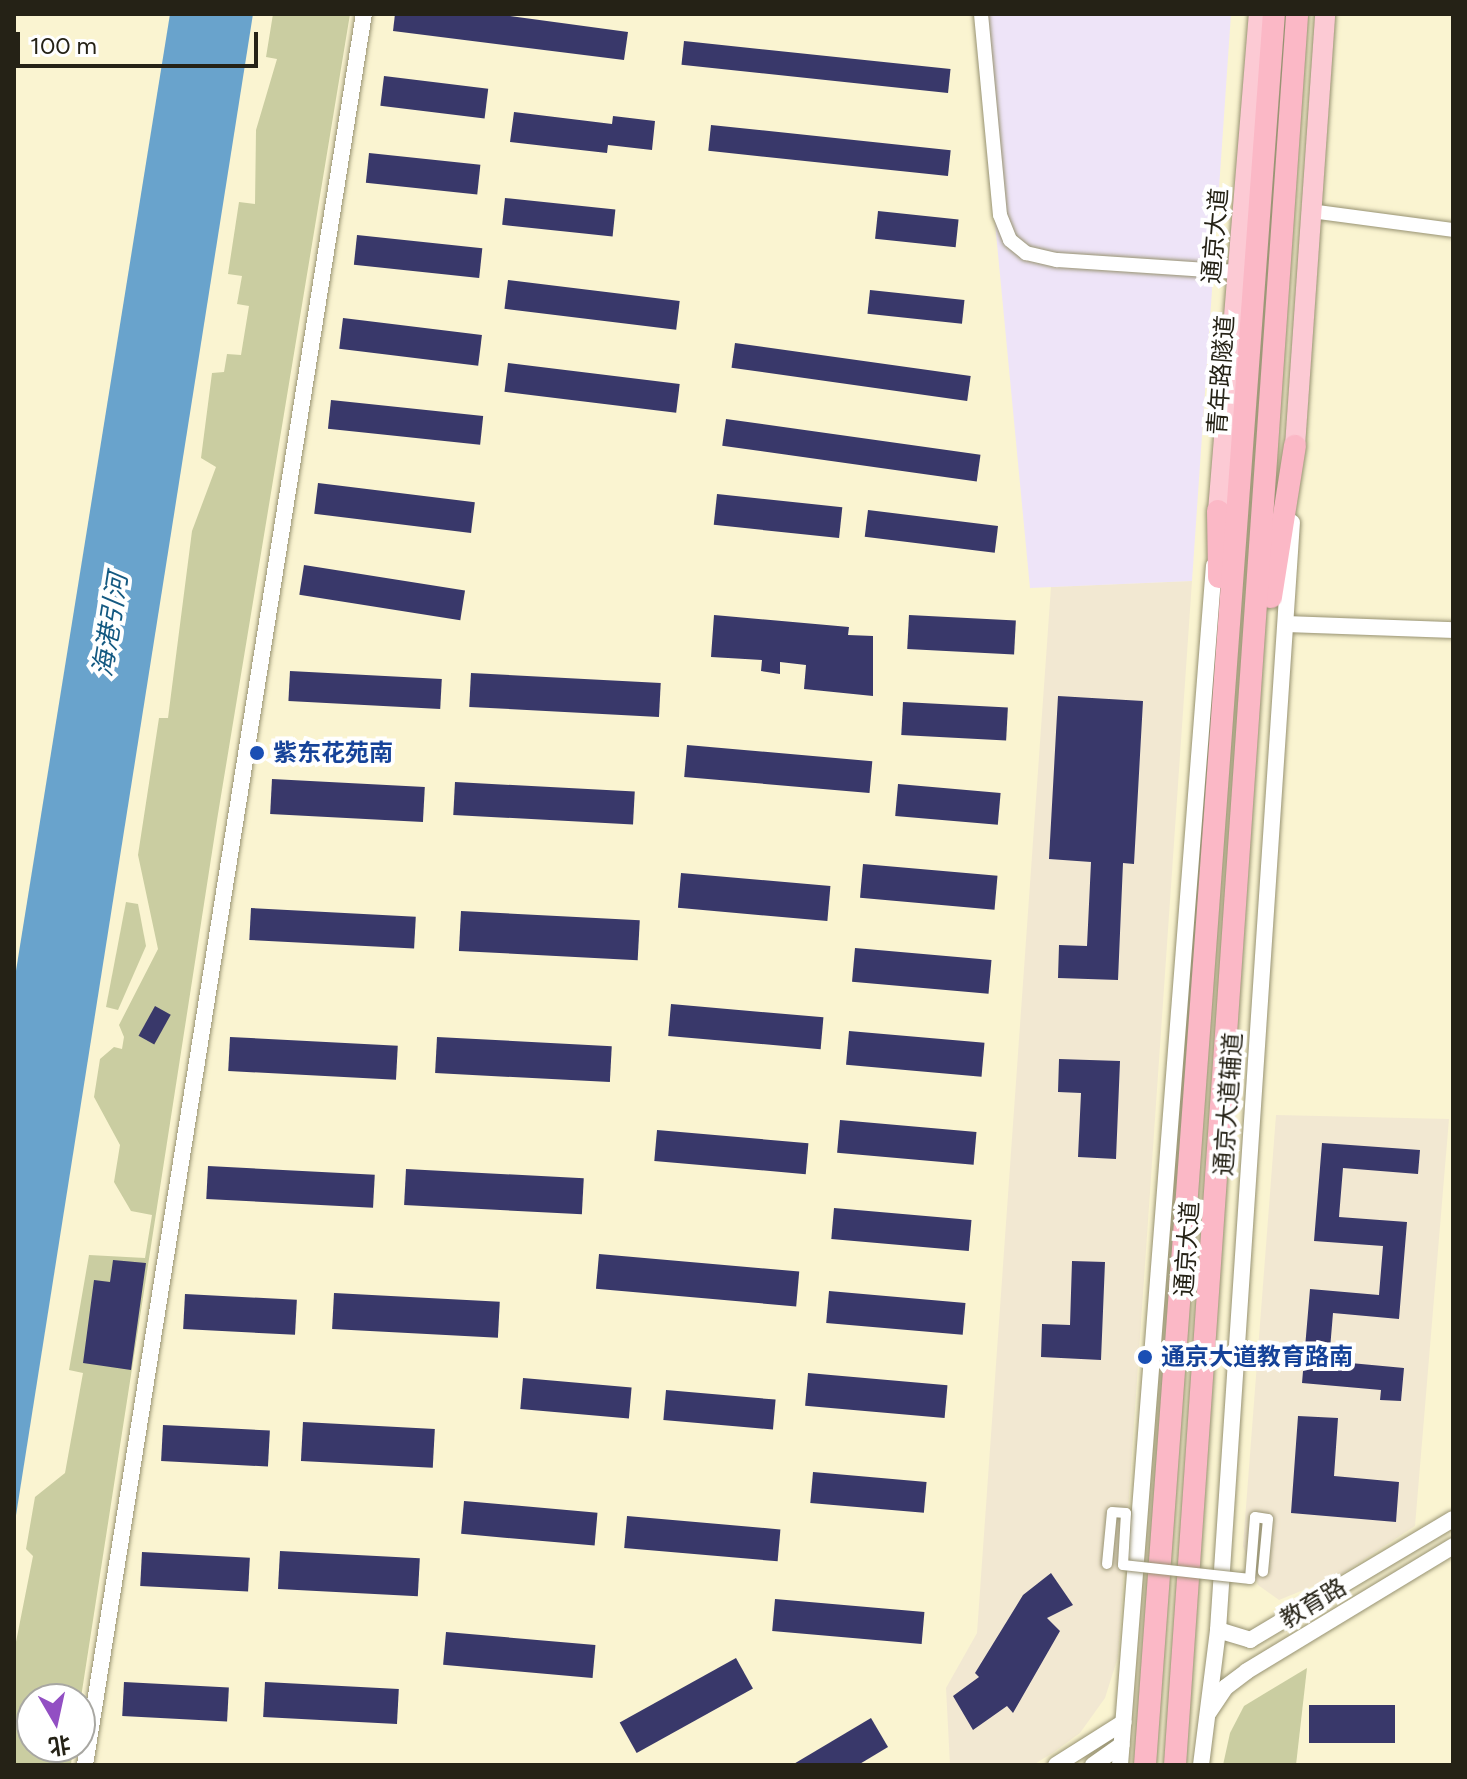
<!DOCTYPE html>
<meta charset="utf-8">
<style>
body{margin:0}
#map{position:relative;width:1467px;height:1779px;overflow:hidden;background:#faf4d1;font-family:Figtree,"Noto Sans SC",sans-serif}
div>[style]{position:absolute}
.commercial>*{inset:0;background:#f2e8d2}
.industrial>*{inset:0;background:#eee4f8}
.green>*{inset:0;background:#cacda1}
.water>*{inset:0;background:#69a3cc}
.building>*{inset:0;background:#39386a;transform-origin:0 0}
.roads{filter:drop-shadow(0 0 2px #979272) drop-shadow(0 0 2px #979272)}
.minor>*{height:14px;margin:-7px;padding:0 7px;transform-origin:7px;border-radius:7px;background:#fff}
.tertiary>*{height:16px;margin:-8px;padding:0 8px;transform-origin:8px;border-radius:8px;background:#fff}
.primary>*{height:20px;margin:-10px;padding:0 10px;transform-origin:10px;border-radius:10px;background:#fccad4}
.trunk>*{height:22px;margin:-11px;padding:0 11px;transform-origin:11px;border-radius:11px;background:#fbb8c6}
.bridges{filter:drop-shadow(0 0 2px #979272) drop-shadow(0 0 2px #979272)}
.pedestrian-bridge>*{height:10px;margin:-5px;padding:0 5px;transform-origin:5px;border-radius:5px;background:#fff}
.dots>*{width:22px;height:22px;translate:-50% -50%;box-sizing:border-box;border:4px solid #fff;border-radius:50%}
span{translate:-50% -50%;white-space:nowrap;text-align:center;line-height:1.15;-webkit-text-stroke:8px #fff;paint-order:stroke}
.street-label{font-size:24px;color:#252216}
.transit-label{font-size:24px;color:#164399;font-weight:700}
.left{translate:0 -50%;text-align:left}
.water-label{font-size:26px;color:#145981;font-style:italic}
.frame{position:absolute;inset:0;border:16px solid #252216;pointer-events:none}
.north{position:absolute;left:16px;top:1683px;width:80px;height:80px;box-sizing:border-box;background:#fff;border:2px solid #a8a7a2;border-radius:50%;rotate:171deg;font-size:22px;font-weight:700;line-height:32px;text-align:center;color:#252216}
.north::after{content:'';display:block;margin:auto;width:28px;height:36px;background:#924fc3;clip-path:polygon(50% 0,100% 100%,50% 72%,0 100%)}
.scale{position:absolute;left:16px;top:32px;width:242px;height:36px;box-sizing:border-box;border:4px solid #252216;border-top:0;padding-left:10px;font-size:24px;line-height:28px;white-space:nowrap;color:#252216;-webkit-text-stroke:6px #fff;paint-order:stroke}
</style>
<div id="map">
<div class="commercial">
<i style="clip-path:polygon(1192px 581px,1118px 1657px,1105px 1698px,1080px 1733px,1054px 1752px,1033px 1765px,950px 1765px,946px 1688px,977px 1633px,1051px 587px)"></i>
<i style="clip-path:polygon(1276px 1115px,1449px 1119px,1415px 1526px,1340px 1575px,1279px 1600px,1258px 1585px,1243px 1546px)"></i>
</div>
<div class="industrial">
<i style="clip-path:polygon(975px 14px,1231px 14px,1192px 581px,1030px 588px)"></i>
</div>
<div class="green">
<i style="clip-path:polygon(273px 14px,350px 14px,217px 820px,80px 1704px,80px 1699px,32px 1699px,32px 1747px,73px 1747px,71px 1765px,14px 1765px,14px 1652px,33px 1556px,26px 1549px,35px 1497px,65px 1473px,83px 1373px,69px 1370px,89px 1255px,145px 1258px,152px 1215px,131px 1211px,114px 1182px,120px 1145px,94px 1097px,100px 1059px,114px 1047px,122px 1049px,124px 1037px,119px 1025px,158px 949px,138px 855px,159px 718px,168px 718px,192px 531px,216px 467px,201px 458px,212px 373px,224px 372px,227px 354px,241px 355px,249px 306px,237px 304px,242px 276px,228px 274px,239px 202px,255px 204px,256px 130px,277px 59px,266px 57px)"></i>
<i style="clip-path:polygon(126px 902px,138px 904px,146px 946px,118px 1010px,106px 1007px)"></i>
<i style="clip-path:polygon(1307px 1668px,1296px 1765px,1223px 1765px,1230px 1733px,1244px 1706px)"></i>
</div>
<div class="water">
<i style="clip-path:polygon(170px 14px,253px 14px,14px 1528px,14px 983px)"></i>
</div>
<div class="building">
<i style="clip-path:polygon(395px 14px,496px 14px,628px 32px,624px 60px,393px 31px)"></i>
<i style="left:684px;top:41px;width:268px;height:24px;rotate:6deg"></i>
<i style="left:384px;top:76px;width:105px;height:30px;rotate:7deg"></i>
<i style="clip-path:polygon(514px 112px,612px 124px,613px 116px,655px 121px,652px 150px,608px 145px,607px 153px,510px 142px)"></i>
<i style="left:711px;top:125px;width:241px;height:26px;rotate:6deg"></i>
<i style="left:369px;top:153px;width:112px;height:30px;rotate:6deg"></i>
<i style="left:505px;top:198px;width:111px;height:27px;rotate:6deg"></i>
<i style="left:878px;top:211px;width:81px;height:28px;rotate:6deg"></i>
<i style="left:357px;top:235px;width:126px;height:30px;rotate:6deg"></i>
<i style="left:508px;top:280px;width:173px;height:29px;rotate:7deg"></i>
<i style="left:870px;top:290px;width:95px;height:24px;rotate:6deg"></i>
<i style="left:343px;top:318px;width:140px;height:31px;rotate:7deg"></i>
<i style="left:735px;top:343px;width:238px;height:25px;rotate:8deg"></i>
<i style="left:508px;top:363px;width:173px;height:29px;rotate:7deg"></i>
<i style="left:331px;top:400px;width:153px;height:29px;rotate:6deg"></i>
<i style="left:726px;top:419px;width:257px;height:27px;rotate:8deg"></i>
<i style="left:318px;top:483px;width:158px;height:31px;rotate:7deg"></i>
<i style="left:717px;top:494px;width:126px;height:31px;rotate:6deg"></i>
<i style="left:868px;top:510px;width:131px;height:27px;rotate:7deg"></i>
<i style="left:304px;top:565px;width:163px;height:30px;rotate:9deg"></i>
<i style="clip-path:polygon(714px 615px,849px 627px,848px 635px,873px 636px,873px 696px,804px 689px,806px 665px,780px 662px,780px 674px,761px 671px,762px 660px,711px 657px)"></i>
<i style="left:909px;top:615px;width:107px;height:34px;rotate:3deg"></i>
<i style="left:290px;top:671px;width:152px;height:30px;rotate:3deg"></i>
<i style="left:471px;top:673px;width:190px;height:34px;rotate:3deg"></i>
<i style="clip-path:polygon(1058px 696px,1143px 701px,1134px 864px,1123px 863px,1118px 980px,1058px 978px,1059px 945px,1087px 946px,1091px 862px,1049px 859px)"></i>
<i style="left:903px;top:702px;width:105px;height:33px;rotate:3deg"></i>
<i style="left:687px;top:745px;width:186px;height:32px;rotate:5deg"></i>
<i style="left:272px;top:779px;width:153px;height:35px;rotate:3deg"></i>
<i style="left:455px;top:782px;width:180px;height:33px;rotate:3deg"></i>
<i style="left:898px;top:784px;width:103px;height:32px;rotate:5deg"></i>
<i style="left:863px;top:864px;width:135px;height:34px;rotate:5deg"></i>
<i style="left:681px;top:873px;width:150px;height:35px;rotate:5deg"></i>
<i style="left:251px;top:908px;width:165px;height:32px;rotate:3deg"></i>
<i style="left:461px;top:911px;width:179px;height:40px;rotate:3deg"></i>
<i style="left:855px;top:948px;width:137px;height:34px;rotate:5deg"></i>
<i style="left:671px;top:1004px;width:153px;height:32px;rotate:5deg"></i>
<i style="left:155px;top:1006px;width:18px;height:34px;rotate:29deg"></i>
<i style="left:849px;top:1031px;width:136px;height:34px;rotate:5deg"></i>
<i style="left:230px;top:1037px;width:168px;height:34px;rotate:3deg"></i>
<i style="left:437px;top:1037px;width:175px;height:36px;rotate:3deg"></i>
<i style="clip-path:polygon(1059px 1059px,1120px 1061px,1116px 1159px,1078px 1157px,1081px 1093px,1058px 1092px)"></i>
<i style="left:840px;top:1120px;width:137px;height:33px;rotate:5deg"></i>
<i style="left:657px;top:1130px;width:152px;height:31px;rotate:5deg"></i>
<i style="clip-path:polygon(1322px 1143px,1420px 1150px,1418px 1174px,1343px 1168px,1339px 1217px,1407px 1222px,1399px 1319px,1333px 1313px,1329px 1361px,1404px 1368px,1401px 1401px,1380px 1400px,1381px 1390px,1302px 1383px,1310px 1289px,1379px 1295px,1383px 1246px,1314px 1241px)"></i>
<i style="left:208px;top:1166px;width:167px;height:33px;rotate:3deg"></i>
<i style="left:406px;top:1169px;width:178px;height:36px;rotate:3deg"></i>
<i style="left:834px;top:1208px;width:138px;height:31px;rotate:5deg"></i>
<i style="left:599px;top:1254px;width:201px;height:35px;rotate:5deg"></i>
<i style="clip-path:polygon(113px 1260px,146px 1263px,131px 1370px,83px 1363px,94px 1280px,110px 1282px)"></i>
<i style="clip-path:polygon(1072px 1261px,1105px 1262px,1101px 1360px,1041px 1357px,1042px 1324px,1070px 1325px)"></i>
<i style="left:829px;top:1291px;width:137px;height:32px;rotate:5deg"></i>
<i style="left:334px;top:1293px;width:166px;height:36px;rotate:3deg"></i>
<i style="left:185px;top:1294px;width:112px;height:35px;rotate:3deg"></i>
<i style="left:808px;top:1373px;width:140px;height:33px;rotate:5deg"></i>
<i style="left:523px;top:1378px;width:109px;height:31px;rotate:5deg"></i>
<i style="left:666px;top:1390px;width:110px;height:30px;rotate:5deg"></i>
<i style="clip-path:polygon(1298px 1416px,1338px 1418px,1334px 1476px,1399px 1482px,1396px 1522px,1291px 1513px)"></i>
<i style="left:303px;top:1422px;width:132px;height:39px;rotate:3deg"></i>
<i style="left:163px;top:1425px;width:107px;height:36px;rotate:3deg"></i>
<i style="left:813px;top:1472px;width:114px;height:31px;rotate:5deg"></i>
<i style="left:464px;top:1501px;width:134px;height:33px;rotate:5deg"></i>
<i style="left:627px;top:1516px;width:154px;height:32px;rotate:5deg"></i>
<i style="left:280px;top:1551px;width:140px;height:38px;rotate:3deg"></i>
<i style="left:142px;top:1552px;width:108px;height:34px;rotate:3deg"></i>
<i style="clip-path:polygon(1051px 1573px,1073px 1605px,1047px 1618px,1060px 1631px,1013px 1713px,1007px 1706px,973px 1730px,953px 1696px,979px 1677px,975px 1673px,1023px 1595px)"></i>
<i style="left:775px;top:1599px;width:150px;height:32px;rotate:5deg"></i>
<i style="left:446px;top:1632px;width:150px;height:33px;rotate:5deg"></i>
<i style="left:736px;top:1658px;width:35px;height:133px;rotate:61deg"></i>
<i style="left:124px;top:1682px;width:105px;height:34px;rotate:3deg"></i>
<i style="left:265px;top:1682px;width:134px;height:35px;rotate:3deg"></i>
<i style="left:1309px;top:1705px;width:86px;height:38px"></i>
<i style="clip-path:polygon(871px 1718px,888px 1747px,858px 1765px,792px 1765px)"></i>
</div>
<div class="roads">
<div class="minor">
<i style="left:981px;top:14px;width:202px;rotate:84.6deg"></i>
<i style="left:1000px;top:215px;width:27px;rotate:68deg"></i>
<i style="left:1010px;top:240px;width:21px;rotate:39deg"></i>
<i style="left:1026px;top:253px;width:32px;rotate:13deg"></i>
<i style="left:1057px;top:260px;width:181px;rotate:3.8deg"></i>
<i style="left:1311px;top:211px;width:143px;rotate:7.6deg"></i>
</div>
<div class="tertiary">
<i style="left:1287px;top:624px;width:166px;rotate:2.1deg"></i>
<i style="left:1218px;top:1630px;width:34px;rotate:17deg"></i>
<i style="left:1250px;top:1640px;width:236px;rotate:-30.8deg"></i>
<i style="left:1209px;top:1712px;width:30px;rotate:-56deg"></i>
<i style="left:1226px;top:1687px;width:26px;rotate:-37deg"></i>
<i style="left:1247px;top:1671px;width:241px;rotate:-31.2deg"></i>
<i style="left:85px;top:1765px;width:1773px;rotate:-80.95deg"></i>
<i style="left:1056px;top:1765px;width:80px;rotate:-32.3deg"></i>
<i style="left:1093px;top:1765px;width:35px;rotate:-35deg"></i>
<i style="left:1120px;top:1765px;width:1203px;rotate:-85.52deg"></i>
<i style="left:1201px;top:1765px;width:136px;rotate:-82.8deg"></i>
<i style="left:1218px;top:1630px;width:1110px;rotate:-86.18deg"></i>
</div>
<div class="primary">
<i style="left:1295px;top:446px;width:433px;rotate:-86deg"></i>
<i style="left:1218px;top:511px;width:499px;rotate:-85.3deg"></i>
</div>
<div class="trunk">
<i style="left:1218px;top:511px;width:66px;rotate:89.1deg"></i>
<i style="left:1271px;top:597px;width:153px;rotate:-81deg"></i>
<i style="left:1145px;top:1765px;width:1756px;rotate:-85.79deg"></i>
<i style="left:1175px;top:1765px;width:1755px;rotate:-86.01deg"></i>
</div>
</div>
<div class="bridges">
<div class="pedestrian-bridge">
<i style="left:1107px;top:1564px;width:52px;rotate:-84.5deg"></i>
<i style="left:1112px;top:1512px;width:14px;rotate:4deg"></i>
<i style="left:1126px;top:1513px;width:52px;rotate:93.3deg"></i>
<i style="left:1123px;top:1565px;width:128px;rotate:6.3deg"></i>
<i style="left:1250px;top:1579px;width:62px;rotate:-85.4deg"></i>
<i style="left:1255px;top:1517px;width:13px;rotate:9deg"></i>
<i style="left:1268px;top:1519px;width:53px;rotate:95.4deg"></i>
</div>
</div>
<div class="dots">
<i style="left:257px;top:753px;background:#1a4fb4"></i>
<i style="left:1145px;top:1357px;background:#1a4fb4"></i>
</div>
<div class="street-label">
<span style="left:1215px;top:236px;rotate:-85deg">通京大道</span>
<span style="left:1221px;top:375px;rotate:-86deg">青年路隧道</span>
<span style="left:1228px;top:1104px;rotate:-86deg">通京大道辅道</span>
<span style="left:1187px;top:1249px;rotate:-86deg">通京大道</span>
<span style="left:1313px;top:1603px;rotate:-31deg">教育路</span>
</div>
<div class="transit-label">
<span class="left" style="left:273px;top:753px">紫东花苑南</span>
<span class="left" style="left:1161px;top:1357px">通京大道教育路南</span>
</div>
<div class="water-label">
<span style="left:111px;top:625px;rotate:-81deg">海港引河</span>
</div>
<div class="frame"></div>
<div class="north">北</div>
<div class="scale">100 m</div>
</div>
